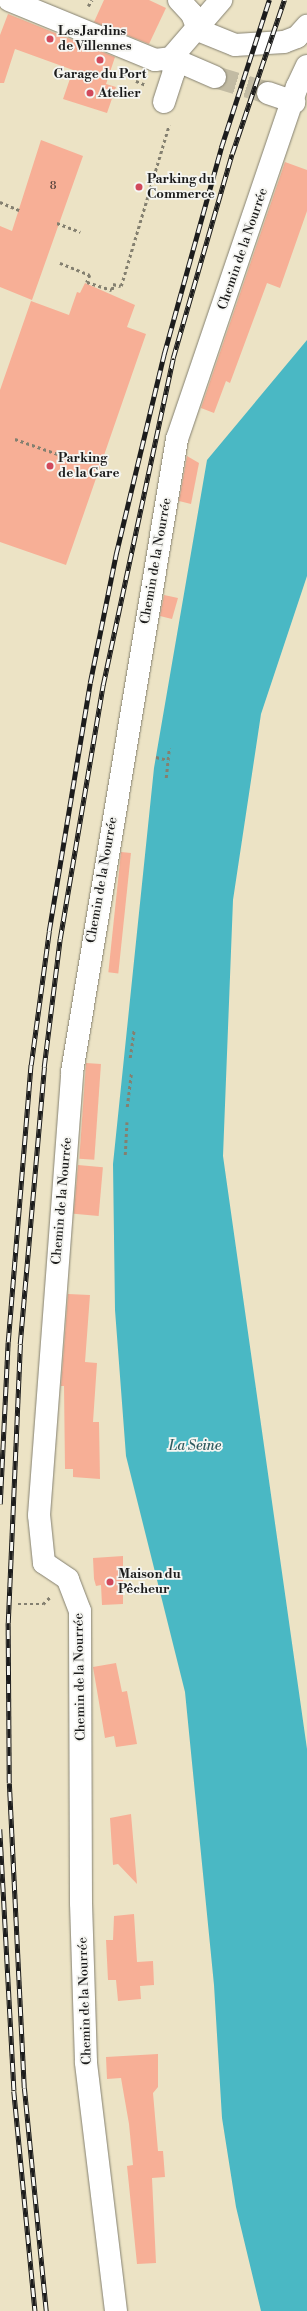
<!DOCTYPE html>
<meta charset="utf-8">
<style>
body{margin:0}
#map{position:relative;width:307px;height:2311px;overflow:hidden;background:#ece3c5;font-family:"Libre Bodoni",serif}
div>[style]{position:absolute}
.water>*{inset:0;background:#4ab8c4}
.building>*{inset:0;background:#f7af96;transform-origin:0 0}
.minor-tunnel>*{height:22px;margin-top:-11px;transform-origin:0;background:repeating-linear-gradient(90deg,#c2bba3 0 22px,transparent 0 33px)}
.path>*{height:2.5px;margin-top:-1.25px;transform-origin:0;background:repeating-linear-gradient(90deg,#848070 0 3px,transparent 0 6px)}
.roads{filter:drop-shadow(0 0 1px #848070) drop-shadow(0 0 1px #848070)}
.minor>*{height:22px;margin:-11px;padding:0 11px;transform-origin:11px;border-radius:11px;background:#fff}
.rail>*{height:4.5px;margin-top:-2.25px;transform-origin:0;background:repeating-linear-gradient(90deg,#f6f6f2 0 9px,#1c1c1c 0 18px);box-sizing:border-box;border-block:1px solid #1c1c1c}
.dots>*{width:11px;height:11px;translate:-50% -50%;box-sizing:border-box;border:2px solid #f6f6f2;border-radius:50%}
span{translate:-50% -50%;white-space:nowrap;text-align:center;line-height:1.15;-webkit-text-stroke:3.5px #f6f6f2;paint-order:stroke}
.number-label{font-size:11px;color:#53413a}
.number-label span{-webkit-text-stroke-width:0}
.poi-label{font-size:13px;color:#1c1c1c;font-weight:700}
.left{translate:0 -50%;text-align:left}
.street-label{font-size:13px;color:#1c1c1c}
.water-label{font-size:14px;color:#2e5a5f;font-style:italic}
</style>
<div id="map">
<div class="water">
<i style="clip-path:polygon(307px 340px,307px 576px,261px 714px,233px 900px,223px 1156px,307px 1749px,307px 2311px,261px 2311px,236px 2207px,222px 2118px,214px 1985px,185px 1692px,126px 1456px,115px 1310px,113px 1164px,154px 768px,207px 460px)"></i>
</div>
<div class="building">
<i style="clip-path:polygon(104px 0,149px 0,166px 8px,149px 44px,94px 22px)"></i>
<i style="clip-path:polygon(8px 14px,115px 57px,106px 84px,116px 87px,107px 113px,63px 99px,73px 70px,15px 49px,4px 83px,0 83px,0 35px)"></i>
<i style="clip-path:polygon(41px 140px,83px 156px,32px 300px,0 287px,0 226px,12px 231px)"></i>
<i style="clip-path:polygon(285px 162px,307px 170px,307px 211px,280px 288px,267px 283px,230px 383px,226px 381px,214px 413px,201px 408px)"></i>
<i style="clip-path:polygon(85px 283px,135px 305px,127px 327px,146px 334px,66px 565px,0 542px,0 390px,31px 301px,69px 315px,77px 292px,80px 293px)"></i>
<i style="clip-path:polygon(187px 456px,199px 463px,191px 504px,179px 501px)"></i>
<i style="clip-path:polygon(164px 595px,178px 598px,172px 619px,160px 616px)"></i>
<i style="left:121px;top:852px;width:10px;height:121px;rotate:6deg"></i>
<i style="left:86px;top:1063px;width:15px;height:96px;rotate:4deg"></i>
<i style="left:78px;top:1165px;width:25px;height:49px;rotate:5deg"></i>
<i style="clip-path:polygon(68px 1294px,90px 1295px,85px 1362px,97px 1363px,93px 1422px,99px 1422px,100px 1479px,73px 1477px,73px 1469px,65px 1469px,64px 1386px,61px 1386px)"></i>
<i style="clip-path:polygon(123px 1556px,123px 1604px,102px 1605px,101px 1585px,96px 1586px,94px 1579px,93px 1558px)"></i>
<i style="clip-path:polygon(116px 1663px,122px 1692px,127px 1691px,137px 1744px,116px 1747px,114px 1736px,105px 1738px,93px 1667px)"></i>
<i style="clip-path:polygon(131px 1814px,137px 1884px,118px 1864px,113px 1865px,110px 1818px)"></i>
<i style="clip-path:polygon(134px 1914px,137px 1962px,153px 1961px,154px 1985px,140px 1986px,141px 1999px,118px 2001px,116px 1980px,108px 1980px,106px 1940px,113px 1940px,114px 1916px)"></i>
<i style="clip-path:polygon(158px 2054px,158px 2087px,153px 2093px,158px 2151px,163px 2151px,165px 2177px,152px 2178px,156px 2263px,137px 2264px,127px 2166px,133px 2165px,129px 2124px,121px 2078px,107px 2079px,106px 2057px)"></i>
</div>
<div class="minor-tunnel">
<i style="left:215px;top:77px;width:55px;rotate:16.8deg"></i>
</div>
<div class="path">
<i style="left:88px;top:6px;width:7px;rotate:-56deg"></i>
<i style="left:123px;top:75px;width:4px;rotate:34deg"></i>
<i style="left:136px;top:81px;width:11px;rotate:22deg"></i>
<i style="left:0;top:202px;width:21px;rotate:23deg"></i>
<i style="left:57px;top:223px;width:25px;rotate:21deg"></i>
<i style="left:60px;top:263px;width:32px;rotate:22deg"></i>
<i style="left:90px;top:275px;width:8px;rotate:113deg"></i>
<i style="left:87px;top:282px;width:26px;rotate:18deg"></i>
<i style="left:112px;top:290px;width:6px;rotate:-81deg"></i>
<i style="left:113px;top:284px;width:8px;rotate:14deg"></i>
<i style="left:121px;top:286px;width:168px;rotate:-73.4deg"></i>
<i style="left:15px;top:439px;width:60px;rotate:19.3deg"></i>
<i style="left:156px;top:757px;width:12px;rotate:14deg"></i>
<i style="left:166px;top:778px;width:30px;rotate:-84deg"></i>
<i style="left:130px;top:1058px;width:29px;rotate:-82deg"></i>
<i style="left:127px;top:1107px;width:35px;rotate:-83deg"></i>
<i style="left:125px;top:1155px;width:33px;rotate:-87deg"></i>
<i style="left:18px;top:1604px;width:25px"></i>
<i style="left:43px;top:1604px;width:10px;rotate:-45deg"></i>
</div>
<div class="roads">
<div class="minor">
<i style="left:9px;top:0;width:158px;rotate:22.3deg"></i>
<i style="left:155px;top:60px;width:16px;rotate:-7deg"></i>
<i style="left:171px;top:58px;width:77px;rotate:-49.2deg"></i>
<i style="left:179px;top:0;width:19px;rotate:47deg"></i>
<i style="left:192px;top:14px;width:17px;rotate:69deg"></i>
<i style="left:198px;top:30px;width:40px;rotate:22deg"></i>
<i style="left:235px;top:45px;width:49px;rotate:-3.5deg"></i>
<i style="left:284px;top:42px;width:14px;rotate:-21deg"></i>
<i style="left:297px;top:37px;width:15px;rotate:-48deg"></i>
<i style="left:171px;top:58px;width:48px;rotate:23.4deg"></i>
<i style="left:268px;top:93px;width:28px;rotate:19deg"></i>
<i style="left:164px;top:102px;width:32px;rotate:-72deg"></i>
<i style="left:174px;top:72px;width:14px;rotate:-102deg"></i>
<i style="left:116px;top:2311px;width:251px;rotate:-96.9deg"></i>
<i style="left:86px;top:2062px;width:159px;rotate:-91.8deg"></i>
<i style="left:81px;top:1903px;width:292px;rotate:-90.2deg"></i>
<i style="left:80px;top:1611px;width:34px;rotate:-111deg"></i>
<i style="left:68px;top:1579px;width:29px;rotate:-146deg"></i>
<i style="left:44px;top:1563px;width:48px;rotate:-95.9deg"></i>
<i style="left:39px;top:1515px;width:444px;rotate:-85.7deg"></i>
<i style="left:72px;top:1072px;width:642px;rotate:-80.58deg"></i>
<i style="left:177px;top:439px;width:372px;rotate:-71.2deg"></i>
<i style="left:297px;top:87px;width:23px;rotate:-65deg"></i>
</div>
</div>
<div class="rail">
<i style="left:0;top:1504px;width:162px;rotate:-87.2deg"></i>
<i style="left:8px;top:1342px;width:278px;rotate:-85.3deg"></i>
<i style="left:31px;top:1065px;width:135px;rotate:-82.3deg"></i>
<i style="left:49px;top:931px;width:251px;rotate:-80.6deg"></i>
<i style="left:90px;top:683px;width:132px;rotate:-78.6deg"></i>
<i style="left:116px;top:554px;width:206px;rotate:-76.5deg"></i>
<i style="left:164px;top:354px;width:214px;rotate:-74.5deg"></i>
<i style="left:221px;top:148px;width:156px;rotate:-72deg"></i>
<i style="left:0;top:1829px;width:262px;rotate:86.9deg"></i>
<i style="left:14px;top:2091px;width:221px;rotate:84.5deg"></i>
<i style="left:46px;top:2311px;width:224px;rotate:-95.6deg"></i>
<i style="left:24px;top:2088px;width:305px;rotate:-92.8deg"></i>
<i style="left:9px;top:1783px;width:160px;rotate:-90.4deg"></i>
<i style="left:8px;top:1623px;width:279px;rotate:-87.5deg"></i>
<i style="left:20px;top:1344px;width:278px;rotate:-85deg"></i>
<i style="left:44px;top:1067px;width:129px;rotate:-82.9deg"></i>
<i style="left:60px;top:939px;width:258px;rotate:-80.4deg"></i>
<i style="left:103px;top:685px;width:334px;rotate:-77.9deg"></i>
<i style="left:173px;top:358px;width:212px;rotate:-73.9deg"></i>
<i style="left:232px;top:154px;width:163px;rotate:-71.3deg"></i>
</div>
<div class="dots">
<i style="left:50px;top:39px;background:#d1495b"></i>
<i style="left:100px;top:60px;background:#d1495b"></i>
<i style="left:90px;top:93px;background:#d1495b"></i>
<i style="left:139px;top:187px;background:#d1495b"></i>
<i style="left:50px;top:466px;background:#d1495b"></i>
<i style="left:110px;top:1582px;background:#d1495b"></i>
</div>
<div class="number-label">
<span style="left:53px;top:186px">8</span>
</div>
<div class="poi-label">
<span class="left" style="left:58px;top:39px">Les Jardins<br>de Villennes</span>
<span style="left:100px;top:74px">Garage du Port</span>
<span class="left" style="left:98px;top:93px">Atelier</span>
<span class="left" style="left:147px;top:187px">Parking du<br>Commerce</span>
<span class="left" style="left:58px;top:466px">Parking<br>de la Gare</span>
<span class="left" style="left:118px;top:1582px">Maison du<br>Pêcheur</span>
</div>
<div class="street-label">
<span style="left:243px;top:249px;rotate:-71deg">Chemin de la Nourrée</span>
<span style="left:156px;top:561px;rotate:-80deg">Chemin de la Nourrée</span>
<span style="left:102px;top:880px;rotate:-80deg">Chemin de la Nourrée</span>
<span style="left:62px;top:1201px;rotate:-85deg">Chemin de la Nourrée</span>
<span style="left:80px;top:1677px;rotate:-91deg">Chemin de la Nourrée</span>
<span style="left:85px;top:2001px;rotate:-92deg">Chemin de la Nourrée</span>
</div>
<div class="water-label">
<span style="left:195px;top:1446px">La Seine</span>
</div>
</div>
